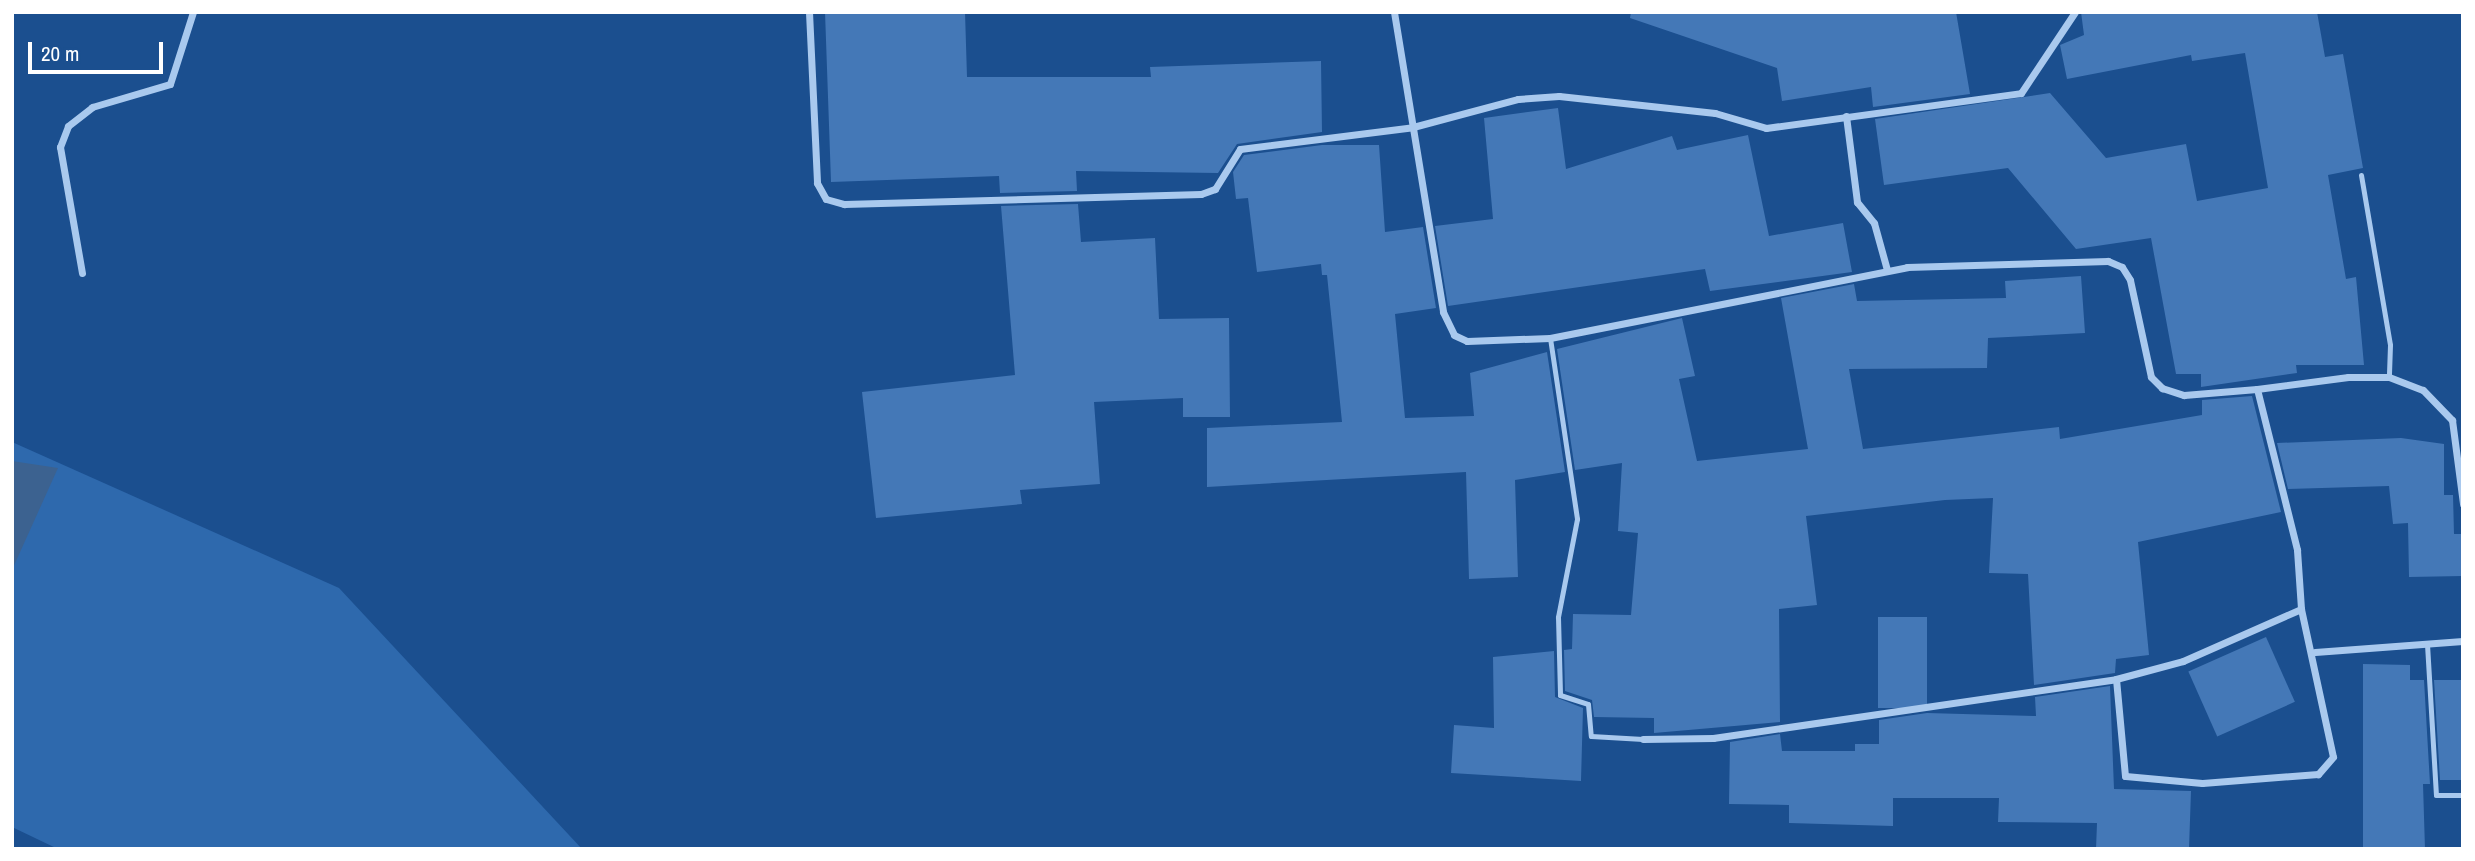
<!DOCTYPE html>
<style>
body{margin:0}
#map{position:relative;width:2475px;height:861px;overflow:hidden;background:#1b4f8f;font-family:"Archivo Narrow",sans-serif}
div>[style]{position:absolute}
.green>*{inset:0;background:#2e69ad}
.water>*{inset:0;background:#3c6290}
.building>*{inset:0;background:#4478b7;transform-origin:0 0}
.lane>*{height:5px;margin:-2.5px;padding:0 2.5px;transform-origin:2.5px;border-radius:2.5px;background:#a9c9ee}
.street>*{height:7px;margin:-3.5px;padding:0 3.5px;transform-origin:3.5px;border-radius:3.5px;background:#a9c9ee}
span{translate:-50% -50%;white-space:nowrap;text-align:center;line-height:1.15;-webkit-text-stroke:7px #1b4f8f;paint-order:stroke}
.frame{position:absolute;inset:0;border:14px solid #fff;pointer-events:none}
.scale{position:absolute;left:28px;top:42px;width:135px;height:32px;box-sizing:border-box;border:4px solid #fff;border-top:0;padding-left:9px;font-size:21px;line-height:24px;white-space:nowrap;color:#fff;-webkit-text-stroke:5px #1b4f8f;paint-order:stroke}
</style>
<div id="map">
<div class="green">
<i style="clip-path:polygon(12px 442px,339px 588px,582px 849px,58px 849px,12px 827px)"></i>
</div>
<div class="water">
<i style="clip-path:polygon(12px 461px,58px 468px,12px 570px)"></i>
</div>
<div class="building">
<i style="clip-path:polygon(825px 12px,965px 12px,967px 77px,1151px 77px,1150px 67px,1321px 61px,1322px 132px,1237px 144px,1218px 173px,1076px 171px,1077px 191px,1000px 193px,999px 176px,831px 182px)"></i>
<i style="clip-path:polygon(1631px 12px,1956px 12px,1970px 94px,1873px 107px,1871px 87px,1782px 101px,1777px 68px,1630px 18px)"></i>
<i style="clip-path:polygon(2081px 12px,2317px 12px,2325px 57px,2343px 54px,2363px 168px,2328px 175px,2346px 279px,2356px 277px,2364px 365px,2296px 365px,2297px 373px,2201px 387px,2201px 374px,2176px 374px,2151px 238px,2076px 249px,2008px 168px,1884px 185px,1875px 119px,2050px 93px,2106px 158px,2186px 144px,2197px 201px,2268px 188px,2245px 53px,2192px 61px,2191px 55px,2067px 79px,2060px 45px,2084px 35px)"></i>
<i style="clip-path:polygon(1558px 108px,1566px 169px,1672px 136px,1677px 150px,1748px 135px,1769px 236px,1843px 223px,1852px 272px,1710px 291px,1705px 269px,1448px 306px,1435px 226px,1493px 219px,1484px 118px)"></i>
<i style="clip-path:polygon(1322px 145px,1379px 145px,1385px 232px,1423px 227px,1436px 308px,1395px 314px,1405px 418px,1474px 416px,1470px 373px,1547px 352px,1565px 472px,1515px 480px,1518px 577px,1469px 579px,1466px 472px,1207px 487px,1207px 428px,1342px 422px,1327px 275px,1322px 275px,1321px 264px,1257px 272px,1248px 198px,1236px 199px,1233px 172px,1244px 155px)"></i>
<i style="clip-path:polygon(1078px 204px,1081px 242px,1155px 238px,1159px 319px,1229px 318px,1230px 417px,1183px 417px,1183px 398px,1094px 402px,1100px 484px,1020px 490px,1022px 504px,876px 518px,862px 392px,1015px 375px,1001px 206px)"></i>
<i style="clip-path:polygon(2081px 276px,2085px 333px,1988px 338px,1987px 368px,1849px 369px,1863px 449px,2059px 427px,2060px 439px,2202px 415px,2202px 400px,2252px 396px,2281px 512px,2138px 542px,2149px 655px,2116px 659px,2115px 673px,2034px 685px,2028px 574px,1989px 573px,1993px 498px,1945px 500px,1806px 516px,1817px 605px,1779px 609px,1780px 722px,1654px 733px,1654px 718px,1594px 717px,1592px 700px,1565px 691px,1564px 650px,1572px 649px,1573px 614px,1631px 615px,1638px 533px,1618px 531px,1622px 463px,1575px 470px,1557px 349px,1682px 318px,1695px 376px,1679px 379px,1697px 461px,1808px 449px,1781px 298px,1854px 284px,1857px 301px,2006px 298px,2005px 281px)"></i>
<i style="clip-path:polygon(2401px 438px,2444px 444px,2444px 495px,2453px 495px,2454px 534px,2463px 534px,2463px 576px,2409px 577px,2408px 523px,2393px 524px,2389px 486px,2288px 489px,2277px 443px)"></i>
<i style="left:1878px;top:617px;width:49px;height:91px"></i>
<i style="left:2266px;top:637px;width:71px;height:85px;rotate:66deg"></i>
<i style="clip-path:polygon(1554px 651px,1555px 697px,1583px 708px,1581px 781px,1451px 773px,1454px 725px,1494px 728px,1493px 657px)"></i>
<i style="clip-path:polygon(2363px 664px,2410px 665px,2410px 680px,2424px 680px,2430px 784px,2423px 784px,2425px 849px,2363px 849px)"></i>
<i style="clip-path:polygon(2434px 680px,2463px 680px,2463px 780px,2440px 780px)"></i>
<i style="clip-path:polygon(2110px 686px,2114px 789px,2191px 791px,2189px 849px,2096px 849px,2097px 823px,1998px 822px,1999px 798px,1893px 798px,1893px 826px,1789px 823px,1789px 805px,1729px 804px,1730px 742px,1780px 734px,1782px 751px,1855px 751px,1855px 744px,1879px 744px,1879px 720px,1927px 713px,2036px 716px,2035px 697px)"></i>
</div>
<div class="lane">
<i style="left:2361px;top:175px;width:172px;rotate:80.3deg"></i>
<i style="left:2390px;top:345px;width:32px;rotate:92deg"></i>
<i style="left:1550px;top:338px;width:183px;rotate:81.5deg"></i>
<i style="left:1577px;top:519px;width:100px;rotate:101deg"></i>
<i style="left:1558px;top:617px;width:78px;rotate:88.5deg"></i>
<i style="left:1560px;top:695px;width:29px;rotate:18deg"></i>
<i style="left:1588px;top:704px;width:32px;rotate:85deg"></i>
<i style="left:1591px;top:736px;width:52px;rotate:3.3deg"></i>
<i style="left:2427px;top:644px;width:151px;rotate:86.6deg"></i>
<i style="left:2436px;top:795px;width:27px"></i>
</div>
<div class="street">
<i style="left:809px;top:12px;width:171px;rotate:87.3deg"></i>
<i style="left:817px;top:183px;width:18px;rotate:61deg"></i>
<i style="left:826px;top:199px;width:19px;rotate:16deg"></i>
<i style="left:844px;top:204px;width:357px;rotate:-1.6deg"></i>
<i style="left:1201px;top:194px;width:15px;rotate:-20deg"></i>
<i style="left:1215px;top:189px;width:47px;rotate:-58deg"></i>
<i style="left:1240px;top:149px;width:174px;rotate:-7.2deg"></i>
<i style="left:1413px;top:127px;width:109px;rotate:-14.9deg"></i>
<i style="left:1518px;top:99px;width:41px;rotate:-4.2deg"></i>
<i style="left:1559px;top:96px;width:157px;rotate:6.2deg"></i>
<i style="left:1715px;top:113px;width:53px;rotate:16.4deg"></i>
<i style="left:1766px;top:128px;width:257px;rotate:-7.8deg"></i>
<i style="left:2021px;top:93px;width:97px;rotate:-56.3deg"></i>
<i style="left:1394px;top:12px;width:304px;rotate:80.7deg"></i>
<i style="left:1443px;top:312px;width:25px;rotate:64deg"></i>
<i style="left:1454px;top:335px;width:14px;rotate:25deg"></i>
<i style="left:1467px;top:341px;width:83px;rotate:-2.1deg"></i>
<i style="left:1550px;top:338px;width:364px;rotate:-11.2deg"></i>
<i style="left:1907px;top:267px;width:201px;rotate:-1.7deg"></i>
<i style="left:2108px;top:261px;width:15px;rotate:23deg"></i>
<i style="left:2122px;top:267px;width:15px;rotate:58deg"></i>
<i style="left:2130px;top:280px;width:99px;rotate:77.8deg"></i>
<i style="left:2151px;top:377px;width:16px;rotate:45deg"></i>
<i style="left:2162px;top:388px;width:23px;rotate:18deg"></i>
<i style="left:2184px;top:395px;width:73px;rotate:-4.7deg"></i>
<i style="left:2257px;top:389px;width:166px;rotate:76deg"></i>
<i style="left:2297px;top:550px;width:59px;rotate:86.1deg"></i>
<i style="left:2301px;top:609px;width:151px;rotate:77.8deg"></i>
<i style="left:2333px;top:757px;width:23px;rotate:131deg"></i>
<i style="left:2318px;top:774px;width:116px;rotate:175.6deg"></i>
<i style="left:2202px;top:783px;width:77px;rotate:-174.8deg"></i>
<i style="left:2125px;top:776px;width:97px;rotate:-95.3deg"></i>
<i style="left:1846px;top:116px;width:87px;rotate:82.7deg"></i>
<i style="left:1857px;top:202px;width:27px;rotate:51deg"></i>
<i style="left:1874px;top:223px;width:49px;rotate:74.5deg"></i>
<i style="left:82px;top:273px;width:128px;rotate:-99.9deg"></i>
<i style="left:60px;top:147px;width:22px;rotate:-69deg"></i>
<i style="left:68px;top:126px;width:31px;rotate:-38deg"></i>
<i style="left:92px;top:107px;width:81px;rotate:-16.4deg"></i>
<i style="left:170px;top:84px;width:76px;rotate:-72.3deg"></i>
<i style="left:2257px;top:389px;width:92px;rotate:-7.5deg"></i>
<i style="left:2348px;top:377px;width:41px"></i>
<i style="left:2389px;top:377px;width:36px;rotate:21deg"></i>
<i style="left:2423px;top:390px;width:42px;rotate:46deg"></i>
<i style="left:2452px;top:420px;width:85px;rotate:82.5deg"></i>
<i style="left:2315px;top:652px;width:148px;rotate:-4.3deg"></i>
<i style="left:1643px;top:739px;width:70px;rotate:-0.8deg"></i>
<i style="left:1713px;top:738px;width:407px;rotate:-8.3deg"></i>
<i style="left:2116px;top:679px;width:69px;rotate:-15deg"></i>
<i style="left:2183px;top:661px;width:129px;rotate:-23.8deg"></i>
</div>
<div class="frame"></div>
<div class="scale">20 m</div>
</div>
